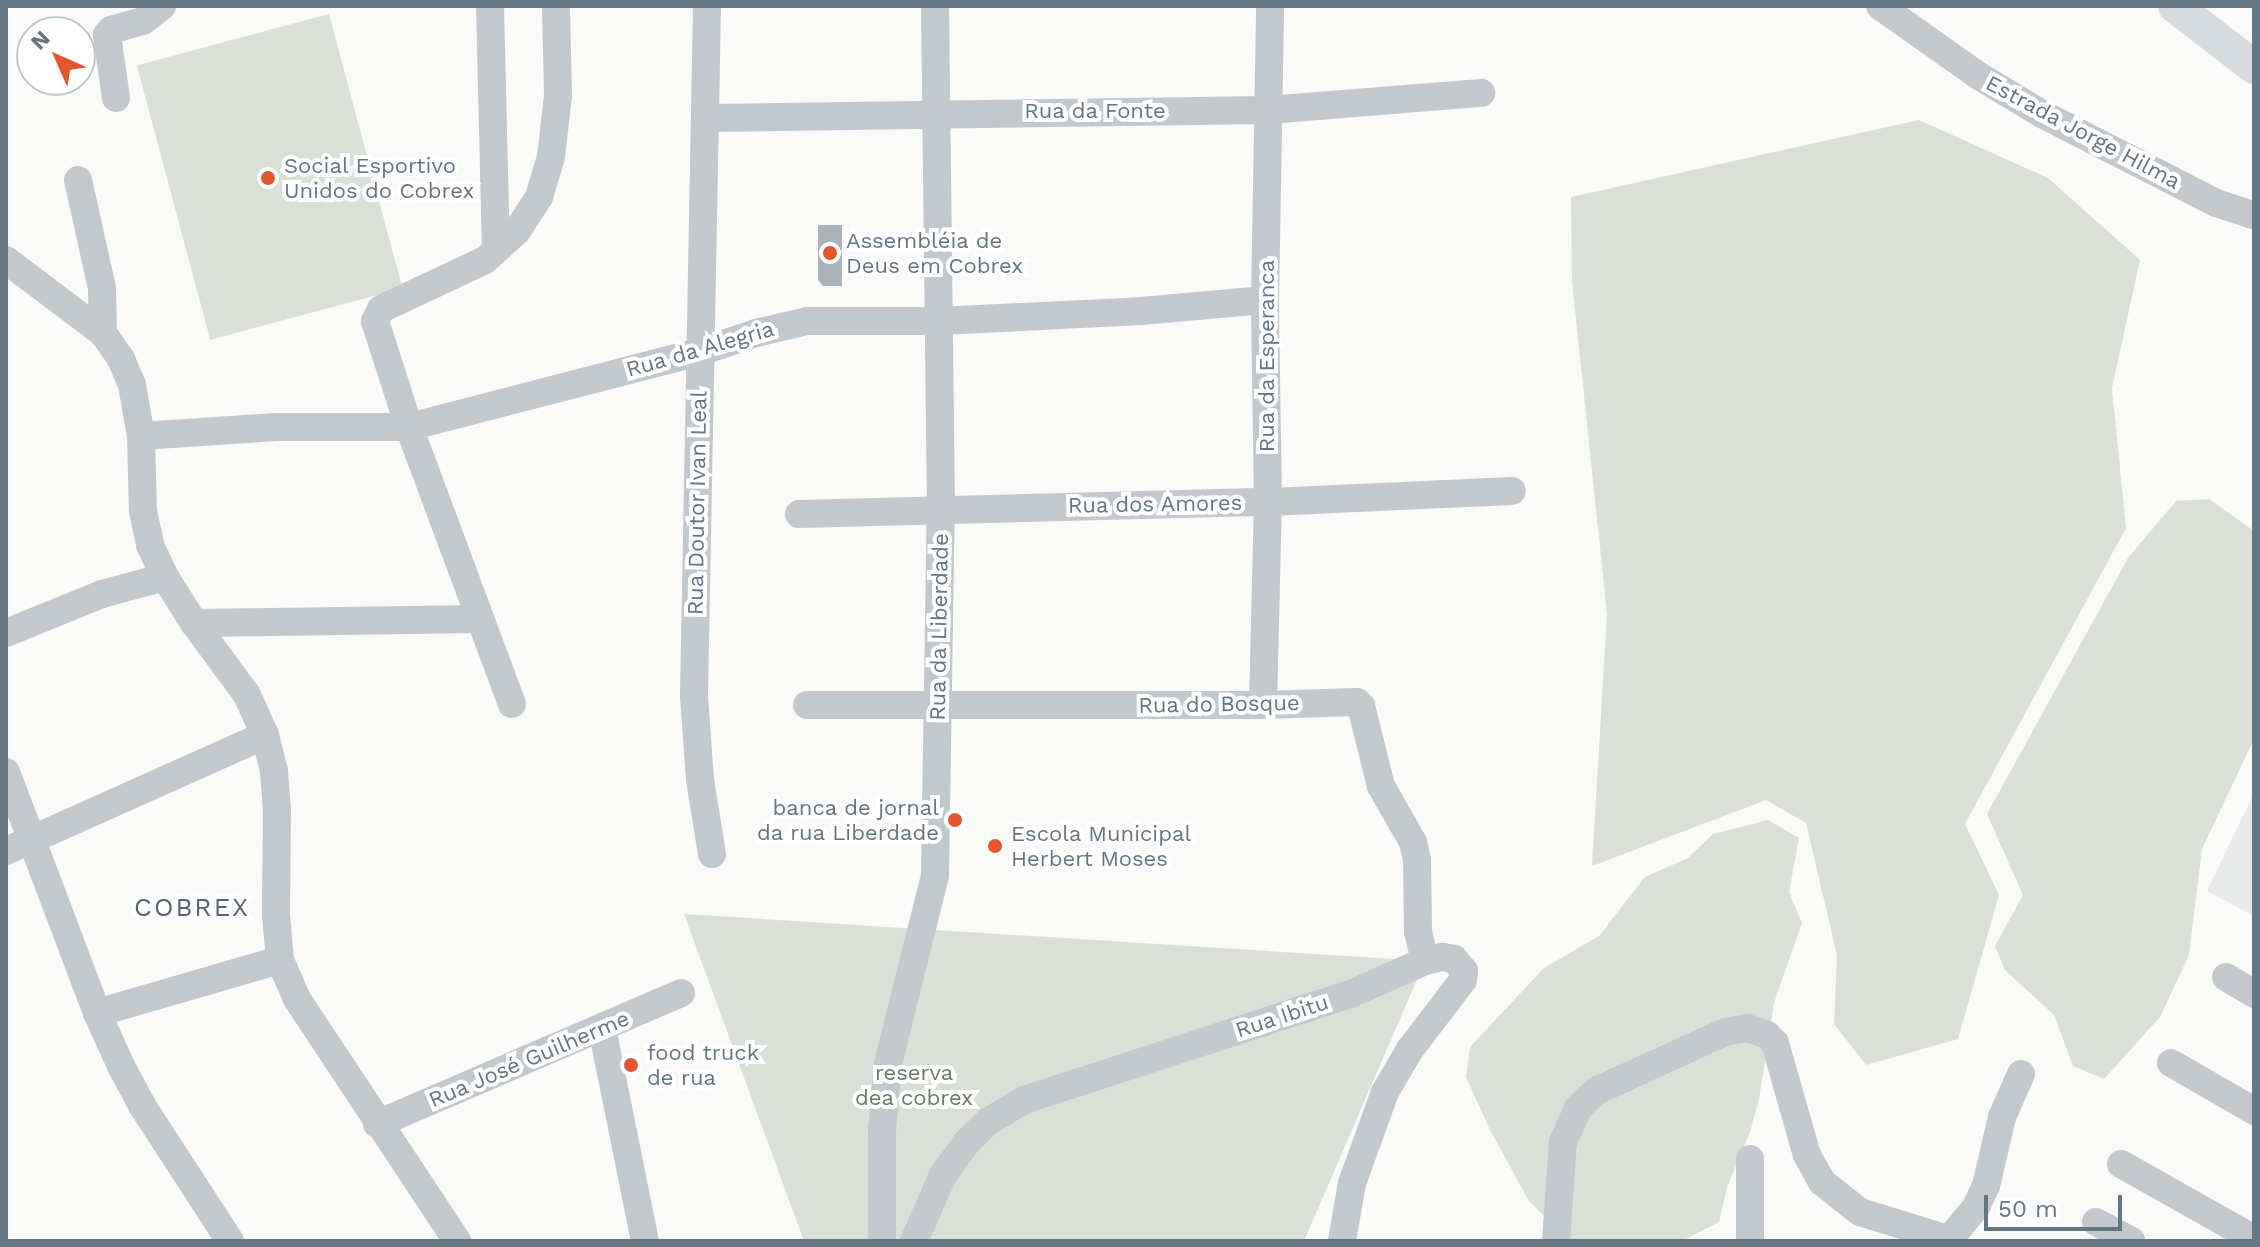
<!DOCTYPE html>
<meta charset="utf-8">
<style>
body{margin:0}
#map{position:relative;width:2260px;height:1247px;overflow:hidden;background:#fafaf8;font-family:"Work Sans",sans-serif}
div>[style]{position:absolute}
.built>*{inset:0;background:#e8e9e9}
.green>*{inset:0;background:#dadfd7;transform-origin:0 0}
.building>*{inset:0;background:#aab3b9}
.minor>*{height:28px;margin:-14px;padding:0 14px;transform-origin:14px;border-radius:14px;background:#c3c8cc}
.major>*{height:34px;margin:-17px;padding:0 17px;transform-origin:17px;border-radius:17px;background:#d6dbdf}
.dots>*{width:22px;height:22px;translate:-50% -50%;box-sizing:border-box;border:4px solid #fff;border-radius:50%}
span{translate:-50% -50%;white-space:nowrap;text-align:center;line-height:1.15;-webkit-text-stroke:8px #fff;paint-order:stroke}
.street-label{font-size:22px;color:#657683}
.poi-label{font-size:22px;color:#657683}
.left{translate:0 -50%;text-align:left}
.right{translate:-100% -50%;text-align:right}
.park-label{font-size:22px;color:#687a64}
.quarter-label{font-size:26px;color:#57646e;letter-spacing:2px}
.frame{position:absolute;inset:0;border:8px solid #657683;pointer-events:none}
.north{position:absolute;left:16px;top:16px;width:80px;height:80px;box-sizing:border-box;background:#fff;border:2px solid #c1c8cd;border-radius:50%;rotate:315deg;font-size:22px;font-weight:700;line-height:32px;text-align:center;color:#657683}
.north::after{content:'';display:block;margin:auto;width:28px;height:36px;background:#e4572e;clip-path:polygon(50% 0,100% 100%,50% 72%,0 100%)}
.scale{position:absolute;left:1984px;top:1195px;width:138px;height:36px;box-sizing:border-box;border:4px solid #657683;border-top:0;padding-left:10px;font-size:24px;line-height:28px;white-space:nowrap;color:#657683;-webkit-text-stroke:6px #fff;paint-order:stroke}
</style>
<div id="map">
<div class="built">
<i style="clip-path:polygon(2254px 793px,2254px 916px,2207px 891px)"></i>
</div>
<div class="green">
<i style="left:329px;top:14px;width:284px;height:199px;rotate:75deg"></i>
<i style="clip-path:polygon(1919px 120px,2048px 178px,2140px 260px,2112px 388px,2126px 528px,1965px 824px,1999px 895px,1958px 1039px,1866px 1065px,1834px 1024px,1837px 955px,1806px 823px,1766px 800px,1592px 866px,1607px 614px,1572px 281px,1571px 197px)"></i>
<i style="clip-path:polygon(2209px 499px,2254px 531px,2254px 739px,2202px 849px,2189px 955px,2160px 1017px,2104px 1079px,2073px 1066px,2054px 1015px,2005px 970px,1995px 946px,2023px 895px,1987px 814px,2128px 558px,2176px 501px)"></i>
<i style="clip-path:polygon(1768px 820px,1799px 838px,1789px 892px,1802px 923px,1774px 1003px,1759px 1099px,1750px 1132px,1727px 1187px,1719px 1222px,1682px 1241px,1570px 1241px,1529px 1201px,1490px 1130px,1466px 1077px,1470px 1047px,1544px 968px,1599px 936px,1645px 877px,1688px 858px,1713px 834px)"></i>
<i style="clip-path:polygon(684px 914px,1425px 961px,1304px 1241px,804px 1241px)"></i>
</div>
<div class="building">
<i style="clip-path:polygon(818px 225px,842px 225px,842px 286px,823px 286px,818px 280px)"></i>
</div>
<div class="minor">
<i style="left:490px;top:6px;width:244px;rotate:88.6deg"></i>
<i style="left:707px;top:6px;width:690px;rotate:91.08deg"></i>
<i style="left:694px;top:696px;width:84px;rotate:85.9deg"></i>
<i style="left:700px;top:780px;width:75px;rotate:80.8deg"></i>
<i style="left:1880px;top:6px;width:121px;rotate:35.3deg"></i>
<i style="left:1979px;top:76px;width:74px;rotate:31.1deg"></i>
<i style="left:2042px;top:114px;width:195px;rotate:27.1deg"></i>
<i style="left:2216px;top:203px;width:40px;rotate:18deg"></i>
<i style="left:116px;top:98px;width:64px;rotate:-98.1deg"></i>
<i style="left:107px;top:35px;width:6px;rotate:-51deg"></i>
<i style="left:111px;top:30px;width:33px;rotate:-16deg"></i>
<i style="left:143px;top:21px;width:24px;rotate:-38deg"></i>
<i style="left:708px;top:118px;width:560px;rotate:-0.82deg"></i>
<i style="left:1268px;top:110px;width:214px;rotate:-4.6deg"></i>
<i style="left:78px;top:180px;width:111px;rotate:77.5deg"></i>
<i style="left:102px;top:288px;width:45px;rotate:88.7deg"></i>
<i style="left:6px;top:260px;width:121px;rotate:37deg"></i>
<i style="left:103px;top:333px;width:32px;rotate:55deg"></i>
<i style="left:121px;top:359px;width:28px;rotate:67deg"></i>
<i style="left:132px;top:385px;width:52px;rotate:80deg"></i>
<i style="left:141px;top:436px;width:75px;rotate:88.5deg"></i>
<i style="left:143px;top:511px;width:35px;rotate:78deg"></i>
<i style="left:150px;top:545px;width:35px;rotate:65deg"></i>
<i style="left:165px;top:577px;width:54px;rotate:57.8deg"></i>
<i style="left:194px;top:623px;width:89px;rotate:53.6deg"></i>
<i style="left:247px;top:695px;width:44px;rotate:65.8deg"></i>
<i style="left:265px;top:735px;width:37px;rotate:76deg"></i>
<i style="left:274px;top:771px;width:40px;rotate:85.7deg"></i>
<i style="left:277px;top:811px;width:104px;rotate:90.6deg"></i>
<i style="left:276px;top:915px;width:45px;rotate:84.9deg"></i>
<i style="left:280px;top:960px;width:43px;rotate:66.4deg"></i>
<i style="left:297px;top:999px;width:290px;rotate:56.5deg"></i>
<i style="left:141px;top:436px;width:135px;rotate:-3.8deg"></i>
<i style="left:276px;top:427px;width:133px"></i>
<i style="left:409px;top:427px;width:301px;rotate:-14.5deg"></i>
<i style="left:700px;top:352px;width:59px;rotate:-18.7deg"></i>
<i style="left:756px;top:333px;width:52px;rotate:-13.2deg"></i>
<i style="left:807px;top:321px;width:132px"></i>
<i style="left:939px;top:321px;width:202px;rotate:-2.8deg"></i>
<i style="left:1141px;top:311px;width:124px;rotate:-5.1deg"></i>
<i style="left:799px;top:514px;width:469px;rotate:-1.5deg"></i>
<i style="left:1268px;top:502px;width:244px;rotate:-2.6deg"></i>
<i style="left:194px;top:623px;width:285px;rotate:-0.8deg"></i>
<i style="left:6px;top:633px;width:104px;rotate:-22.1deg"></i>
<i style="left:102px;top:594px;width:65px;rotate:-15.1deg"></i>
<i style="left:512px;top:704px;width:296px;rotate:-110.4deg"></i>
<i style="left:409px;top:427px;width:111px;rotate:-107.8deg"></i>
<i style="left:375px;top:321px;width:13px;rotate:-63deg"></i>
<i style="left:381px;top:309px;width:115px;rotate:-25.2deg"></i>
<i style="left:485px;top:260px;width:43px;rotate:-42.2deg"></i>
<i style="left:517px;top:231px;width:40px;rotate:-57.1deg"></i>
<i style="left:539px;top:197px;width:42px;rotate:-73.3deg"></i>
<i style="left:551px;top:157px;width:61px;rotate:-83.5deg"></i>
<i style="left:558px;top:96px;width:90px;rotate:-91.3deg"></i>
<i style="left:807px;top:705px;width:456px"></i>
<i style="left:1263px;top:705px;width:94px;rotate:-1.8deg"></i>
<i style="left:1357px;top:702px;width:6px;rotate:45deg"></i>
<i style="left:1361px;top:706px;width:82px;rotate:76deg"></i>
<i style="left:1381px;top:786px;width:64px;rotate:60.3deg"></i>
<i style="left:1413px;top:842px;width:18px;rotate:77deg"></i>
<i style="left:1417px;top:860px;width:72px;rotate:89.2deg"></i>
<i style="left:1418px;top:932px;width:30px;rotate:76deg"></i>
<i style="left:1263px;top:705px;width:203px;rotate:-88.6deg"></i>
<i style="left:1268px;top:502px;width:202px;rotate:-90.9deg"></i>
<i style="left:1265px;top:300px;width:294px;rotate:-89deg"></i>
<i style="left:6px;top:772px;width:258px;rotate:69.3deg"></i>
<i style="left:97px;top:1013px;width:58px;rotate:65.6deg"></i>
<i style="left:121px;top:1066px;width:47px;rotate:61.8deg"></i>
<i style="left:143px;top:1107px;width:160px;rotate:57deg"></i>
<i style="left:6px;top:851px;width:284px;rotate:-24.1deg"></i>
<i style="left:2226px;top:977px;width:33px;rotate:31deg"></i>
<i style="left:97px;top:1013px;width:191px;rotate:-16.2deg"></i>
<i style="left:602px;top:1028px;width:217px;rotate:78.6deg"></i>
<i style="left:2171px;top:1063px;width:96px;rotate:30deg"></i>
<i style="left:377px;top:1124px;width:331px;rotate:-23.3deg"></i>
<i style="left:1750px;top:1159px;width:82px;rotate:90deg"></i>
<i style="left:2121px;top:1164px;width:153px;rotate:29.4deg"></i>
<i style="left:2096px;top:1222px;width:40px;rotate:28deg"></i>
<i style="left:882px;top:1241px;width:110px;rotate:-90deg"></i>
<i style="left:882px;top:1131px;width:67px;rotate:-84.9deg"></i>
<i style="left:888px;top:1064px;width:195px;rotate:-76deg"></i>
<i style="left:935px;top:875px;width:365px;rotate:-89.1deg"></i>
<i style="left:941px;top:510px;width:504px;rotate:-90.68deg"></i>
<i style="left:914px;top:1241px;width:72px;rotate:-66.3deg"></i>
<i style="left:943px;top:1175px;width:39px;rotate:-54deg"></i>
<i style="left:966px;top:1143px;width:32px;rotate:-44deg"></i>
<i style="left:989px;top:1121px;width:41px;rotate:-31deg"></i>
<i style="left:1024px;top:1100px;width:346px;rotate:-18deg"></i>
<i style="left:1353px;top:993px;width:79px;rotate:-24deg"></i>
<i style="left:1425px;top:961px;width:18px;rotate:-13deg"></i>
<i style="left:1443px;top:957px;width:11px;rotate:10deg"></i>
<i style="left:1454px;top:959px;width:16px;rotate:50deg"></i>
<i style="left:1464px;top:971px;width:9px;rotate:96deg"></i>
<i style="left:1463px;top:980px;width:89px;rotate:127.3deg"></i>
<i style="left:1409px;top:1051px;width:48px;rotate:120.3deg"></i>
<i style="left:1385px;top:1092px;width:97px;rotate:109.9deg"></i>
<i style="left:1352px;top:1183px;width:59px;rotate:99.8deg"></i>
<i style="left:1556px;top:1241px;width:99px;rotate:-86deg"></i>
<i style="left:1563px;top:1142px;width:37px;rotate:-66deg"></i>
<i style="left:1578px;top:1108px;width:25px;rotate:-43deg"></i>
<i style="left:1596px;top:1091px;width:142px;rotate:-24.6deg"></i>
<i style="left:1725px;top:1032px;width:22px;rotate:-10deg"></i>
<i style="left:1747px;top:1028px;width:21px;rotate:19deg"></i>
<i style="left:1767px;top:1035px;width:11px;rotate:45deg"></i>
<i style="left:1775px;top:1043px;width:116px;rotate:74.1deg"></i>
<i style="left:1807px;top:1155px;width:31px;rotate:61deg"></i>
<i style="left:1822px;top:1182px;width:48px;rotate:38.3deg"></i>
<i style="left:1860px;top:1212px;width:92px;rotate:17.1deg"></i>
<i style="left:1948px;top:1241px;width:44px;rotate:-50.5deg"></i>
<i style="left:1976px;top:1207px;width:23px;rotate:-65deg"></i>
<i style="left:1986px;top:1186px;width:71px;rotate:-76.9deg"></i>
<i style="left:2002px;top:1117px;width:47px;rotate:-66.2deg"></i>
</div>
<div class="major">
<i style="left:2175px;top:6px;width:100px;rotate:37.7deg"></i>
</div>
<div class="dots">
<i style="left:268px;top:178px;background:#e4572e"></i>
<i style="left:830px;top:253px;background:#e4572e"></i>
<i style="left:955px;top:820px;background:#e4572e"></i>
<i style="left:995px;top:846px;background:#e4572e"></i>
<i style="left:631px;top:1065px;background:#e4572e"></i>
</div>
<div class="street-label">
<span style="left:1095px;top:111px">Rua da Fonte</span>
<span style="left:2083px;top:132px;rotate:28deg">Estrada Jorge Hilma</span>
<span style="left:700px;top:349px;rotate:-16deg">Rua da Alegria</span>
<span style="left:1267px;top:356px;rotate:-90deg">Rua da Esperanca</span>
<span style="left:697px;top:503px;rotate:-89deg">Rua Doutor Ivan Leal</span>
<span style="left:1155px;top:504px;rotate:-1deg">Rua dos Amores</span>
<span style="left:939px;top:627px;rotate:-89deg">Rua da Liberdade</span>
<span style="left:1219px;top:704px;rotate:-1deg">Rua do Bosque</span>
<span style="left:1282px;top:1016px;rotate:-18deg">Rua Ibitu</span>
<span style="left:529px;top:1059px;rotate:-23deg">Rua José Guilherme</span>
</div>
<div class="poi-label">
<span class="left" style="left:284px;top:178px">Social Esportivo<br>Unidos do Cobrex</span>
<span class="left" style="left:846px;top:253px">Assembléia de<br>Deus em Cobrex</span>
<span class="right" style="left:939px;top:820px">banca de jornal<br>da rua Liberdade</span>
<span class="left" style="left:1011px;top:846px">Escola Municipal<br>Herbert Moses</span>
<span class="left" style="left:647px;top:1065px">food truck<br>de rua</span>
</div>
<div class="park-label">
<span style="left:914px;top:1085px">reserva<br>dea cobrex</span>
</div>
<div class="quarter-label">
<span style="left:192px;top:908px">COBREX</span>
</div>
<div class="frame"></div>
<div class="north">N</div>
<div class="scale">50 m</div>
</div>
